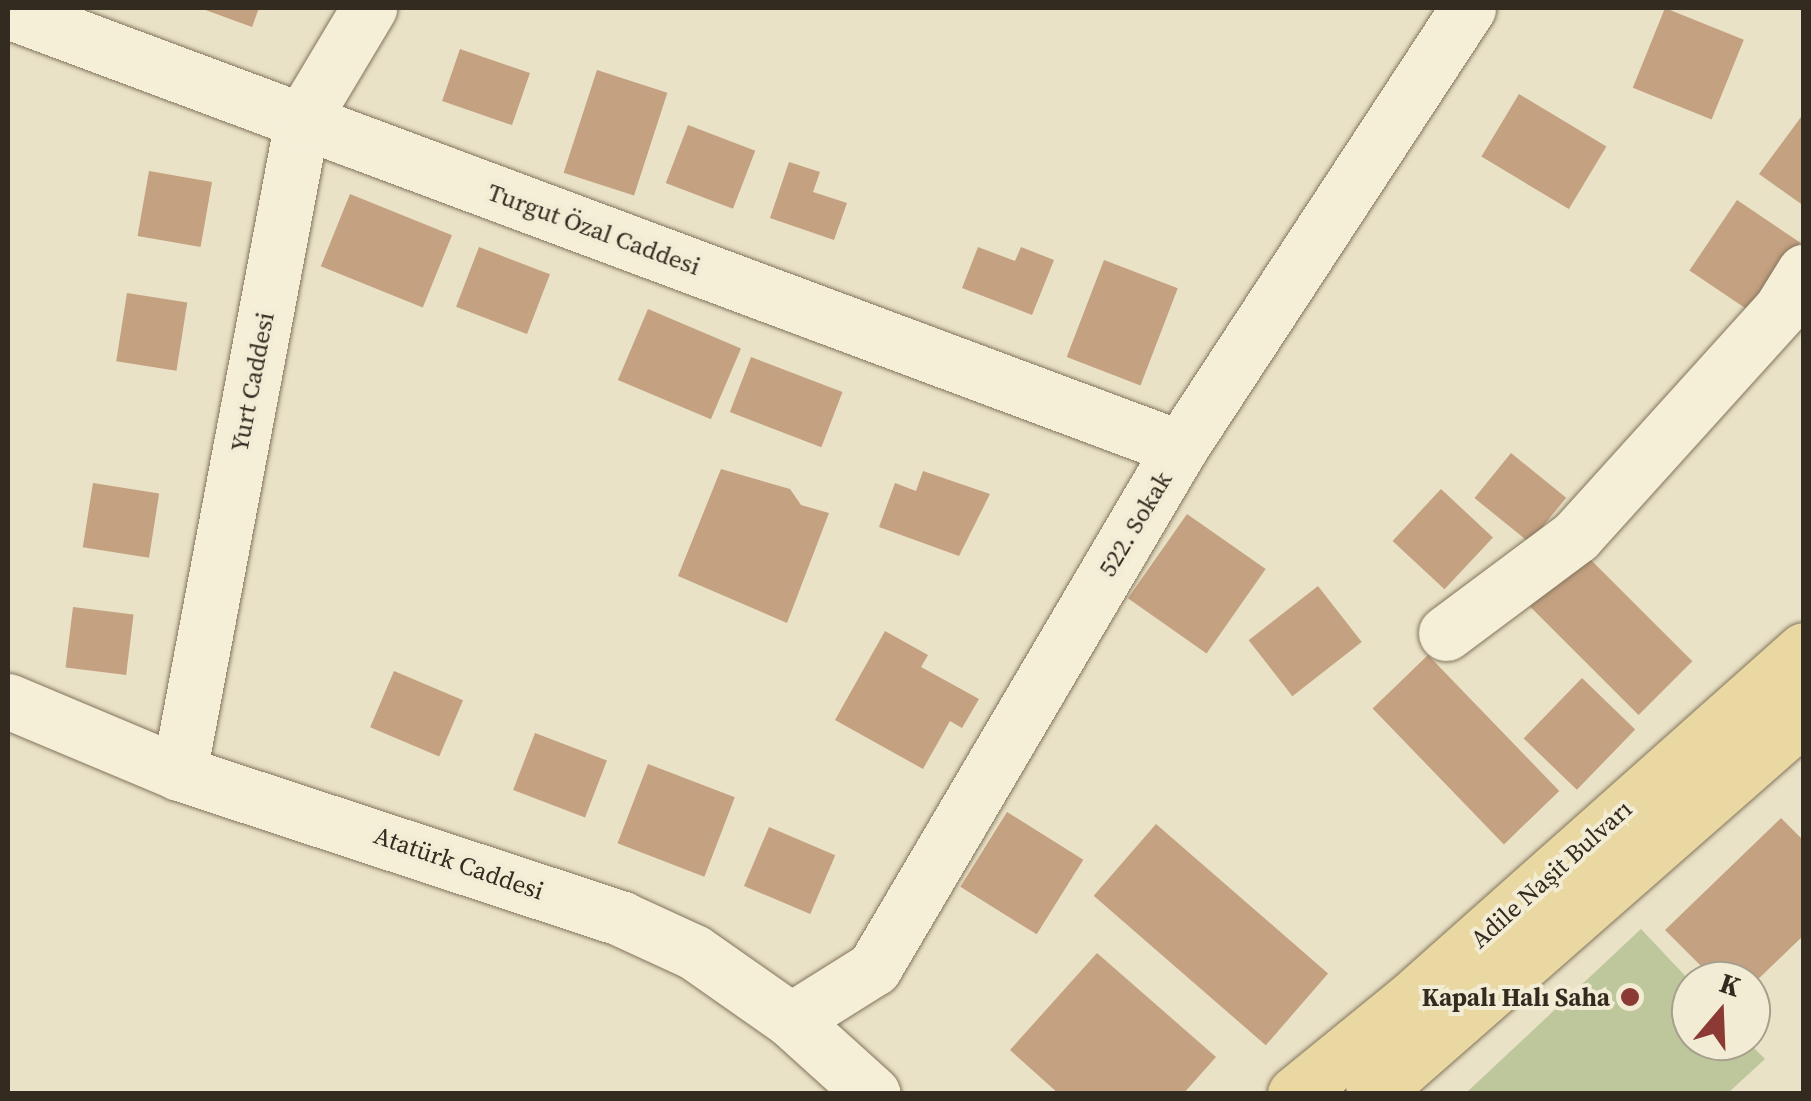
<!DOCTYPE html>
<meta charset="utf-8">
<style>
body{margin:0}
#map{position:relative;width:1811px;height:1101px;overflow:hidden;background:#e9e2c6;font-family:"Source Serif 4",serif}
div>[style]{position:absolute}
.green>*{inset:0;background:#bec69b}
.building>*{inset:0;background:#c4a180;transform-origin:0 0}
.roads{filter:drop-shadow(0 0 2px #83745d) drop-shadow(0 0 2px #83745d)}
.minor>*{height:55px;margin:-27.5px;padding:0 27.5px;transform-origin:27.5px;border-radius:27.5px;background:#f5efd8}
.major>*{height:55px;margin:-27.5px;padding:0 27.5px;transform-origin:27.5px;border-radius:27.5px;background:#e9d8a2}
.dots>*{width:28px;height:28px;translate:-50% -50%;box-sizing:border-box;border:5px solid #f2ecd5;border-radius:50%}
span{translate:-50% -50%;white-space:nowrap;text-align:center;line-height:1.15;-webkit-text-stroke:8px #f2ecd5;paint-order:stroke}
.street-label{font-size:25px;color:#342b20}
.poi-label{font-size:25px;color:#342b20;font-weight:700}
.right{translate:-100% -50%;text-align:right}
.frame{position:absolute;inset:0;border:10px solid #342b20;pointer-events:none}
.north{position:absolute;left:1671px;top:961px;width:100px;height:100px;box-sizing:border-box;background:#f2ecd5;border:2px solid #a69f8d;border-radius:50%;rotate:19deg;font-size:28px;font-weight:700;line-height:40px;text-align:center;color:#342b20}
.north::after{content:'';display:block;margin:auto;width:35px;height:45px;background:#8c3a34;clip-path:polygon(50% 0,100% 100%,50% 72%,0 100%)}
</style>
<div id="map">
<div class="green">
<i style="clip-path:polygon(1641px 929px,1691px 982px,1691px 1041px,1747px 1041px,1765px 1059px,1728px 1093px,1466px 1093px)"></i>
</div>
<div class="building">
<i style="clip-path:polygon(200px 8px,259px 8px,252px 27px)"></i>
<i style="left:1665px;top:8px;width:85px;height:86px;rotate:22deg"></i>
<i style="left:460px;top:49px;width:74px;height:55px;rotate:19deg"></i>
<i style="left:597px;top:70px;width:74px;height:108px;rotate:18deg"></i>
<i style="left:1519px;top:94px;width:102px;height:73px;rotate:31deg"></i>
<i style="clip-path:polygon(1804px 113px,1804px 206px,1759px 174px)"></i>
<i style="left:688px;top:125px;width:72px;height:62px;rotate:21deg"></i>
<i style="clip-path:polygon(789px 162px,820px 172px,813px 192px,847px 203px,834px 240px,770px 218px)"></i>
<i style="left:149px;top:171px;width:64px;height:66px;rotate:10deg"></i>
<i style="left:350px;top:194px;width:110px;height:78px;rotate:22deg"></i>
<i style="left:1737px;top:200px;width:76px;height:85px;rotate:34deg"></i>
<i style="left:479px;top:247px;width:76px;height:64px;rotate:21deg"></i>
<i style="clip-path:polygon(978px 247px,1015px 261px,1021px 247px,1054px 260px,1032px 315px,962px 288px)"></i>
<i style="left:1104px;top:260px;width:79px;height:104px;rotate:21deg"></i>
<i style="left:127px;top:293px;width:61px;height:69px;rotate:9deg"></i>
<i style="left:648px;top:309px;width:101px;height:77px;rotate:23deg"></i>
<i style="left:751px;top:357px;width:98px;height:59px;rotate:21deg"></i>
<i style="left:1511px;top:453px;width:71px;height:58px;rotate:39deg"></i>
<i style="clip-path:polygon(721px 469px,790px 489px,801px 505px,829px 513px,787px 623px,678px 576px)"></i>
<i style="clip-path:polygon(923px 471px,990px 494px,959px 556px,879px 527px,895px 483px,916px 491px)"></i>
<i style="left:93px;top:483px;width:67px;height:65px;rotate:9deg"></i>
<i style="left:1441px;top:489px;width:71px;height:71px;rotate:43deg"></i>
<i style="left:1187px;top:514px;width:96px;height:103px;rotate:35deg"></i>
<i style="left:1582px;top:551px;width:156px;height:76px;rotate:45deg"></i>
<i style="left:1318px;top:586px;width:71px;height:88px;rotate:52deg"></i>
<i style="left:73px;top:607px;width:61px;height:61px;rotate:7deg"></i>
<i style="clip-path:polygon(885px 631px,928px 655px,921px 667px,979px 699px,962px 728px,950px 721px,923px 769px,835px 720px)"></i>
<i style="left:1428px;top:655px;width:189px;height:77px;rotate:46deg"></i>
<i style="left:394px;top:671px;width:75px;height:61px;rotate:23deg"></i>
<i style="left:1582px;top:678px;width:74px;height:84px;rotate:44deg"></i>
<i style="left:535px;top:733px;width:77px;height:61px;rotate:21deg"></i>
<i style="left:648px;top:764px;width:93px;height:85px;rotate:21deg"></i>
<i style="left:1007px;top:812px;width:90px;height:88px;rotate:32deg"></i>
<i style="clip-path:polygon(1781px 818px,1804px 841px,1804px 935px,1751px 986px,1716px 981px,1665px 930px)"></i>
<i style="left:1156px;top:824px;width:228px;height:95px;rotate:41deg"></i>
<i style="left:769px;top:827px;width:72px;height:64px;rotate:23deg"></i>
<i style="clip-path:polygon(1097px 953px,1216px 1057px,1183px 1094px,1059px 1094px,1010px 1050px)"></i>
</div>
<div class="roads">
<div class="minor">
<i style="left:8px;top:11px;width:1251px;rotate:20.45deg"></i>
<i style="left:1446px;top:633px;width:162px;rotate:-36.7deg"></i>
<i style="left:1576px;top:536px;width:306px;rotate:-47.9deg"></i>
<i style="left:1781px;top:309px;width:44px;rotate:-58.1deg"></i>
<i style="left:8px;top:701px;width:186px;rotate:22.8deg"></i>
<i style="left:179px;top:773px;width:466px;rotate:18.2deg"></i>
<i style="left:622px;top:919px;width:79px;rotate:24.6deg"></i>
<i style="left:694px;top:952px;width:118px;rotate:35deg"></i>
<i style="left:791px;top:1020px;width:110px;rotate:42.1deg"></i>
<i style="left:179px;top:773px;width:664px;rotate:-79.33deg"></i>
<i style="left:302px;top:120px;width:131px;rotate:-59.1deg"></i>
<i style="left:791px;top:1020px;width:98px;rotate:-32.1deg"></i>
<i style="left:874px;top:968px;width:603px;rotate:-59.52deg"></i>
<i style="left:1180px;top:448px;width:526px;rotate:-56.79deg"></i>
</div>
<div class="major">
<i style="left:1295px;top:1094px;width:146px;rotate:-39.2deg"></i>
<i style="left:1408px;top:1002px;width:530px;rotate:-41.63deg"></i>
<i style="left:1373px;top:1094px;width:573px;rotate:-41.25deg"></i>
</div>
</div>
<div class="dots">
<i style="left:1630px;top:997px;background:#8c3a34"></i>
</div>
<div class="street-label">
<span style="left:594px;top:229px;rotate:20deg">Turgut Özal Caddesi</span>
<span style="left:252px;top:382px;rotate:-79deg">Yurt Caddesi</span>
<span style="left:1135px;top:524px;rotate:-59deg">522. Sokak</span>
<span style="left:459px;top:863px;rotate:19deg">Atatürk Caddesi</span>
<span style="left:1551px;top:874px;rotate:-42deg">Adile Naşit Bulvarı</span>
</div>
<div class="poi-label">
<span class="right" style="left:1610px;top:997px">Kapalı Halı Saha</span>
</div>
<div class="frame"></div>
<div class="north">K</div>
</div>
